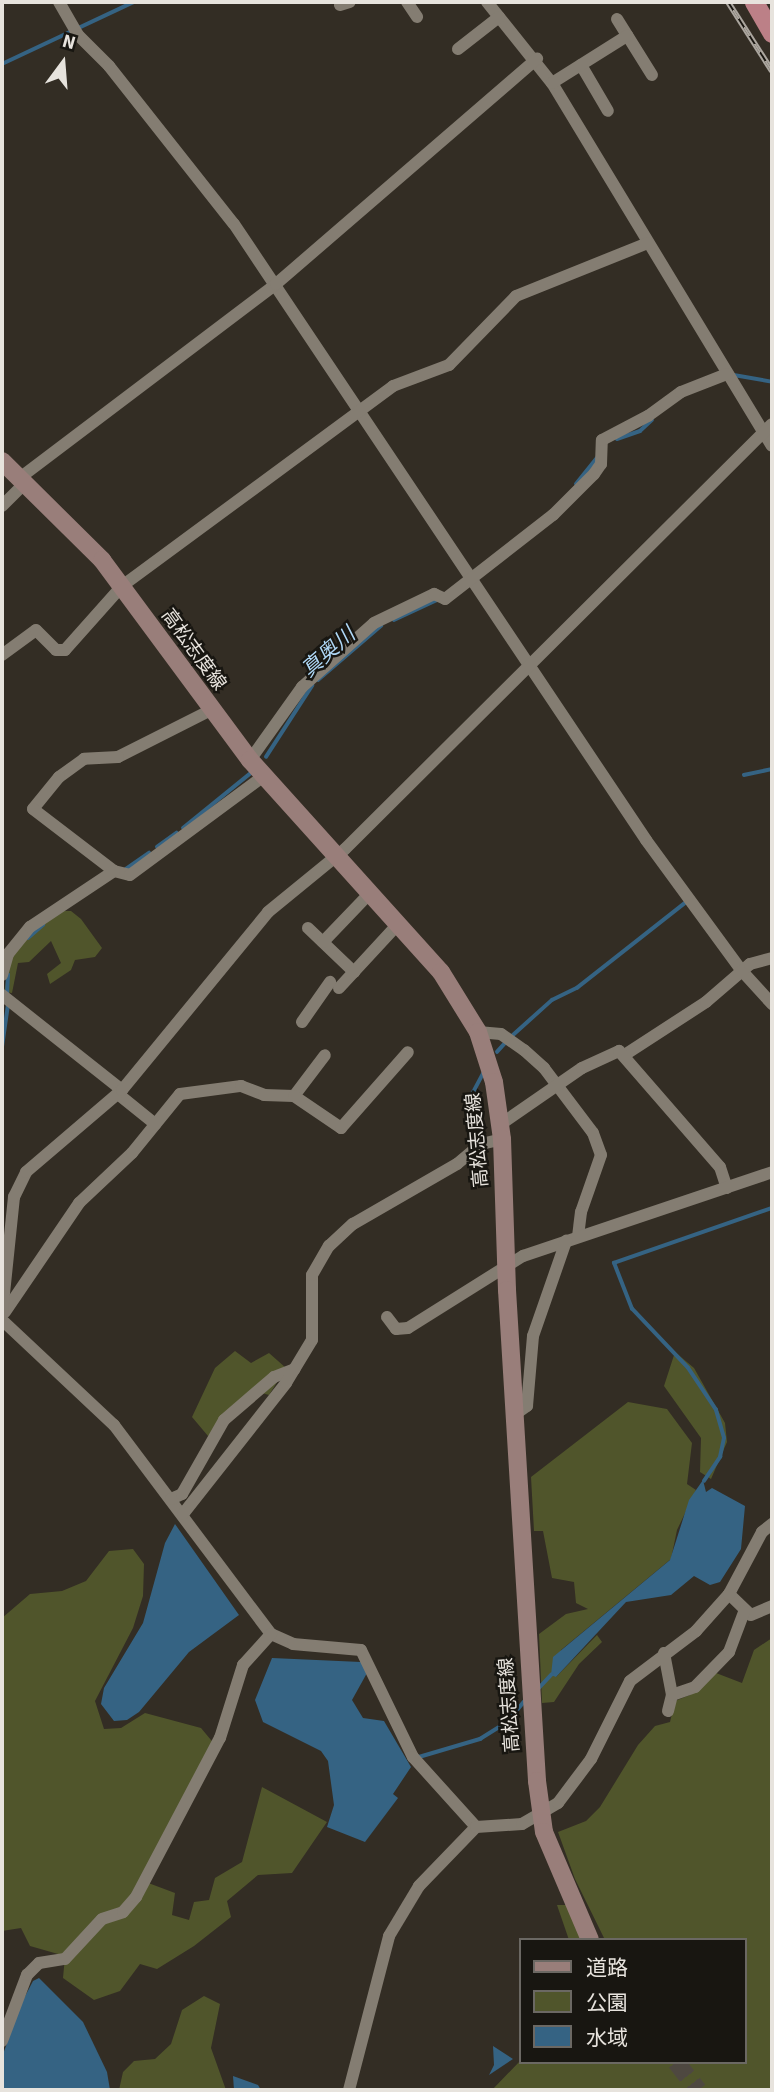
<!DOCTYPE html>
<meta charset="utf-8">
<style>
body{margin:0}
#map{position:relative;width:774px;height:2092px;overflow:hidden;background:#332d24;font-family:"Source Sans 3","Noto Sans JP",sans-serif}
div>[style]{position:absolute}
.green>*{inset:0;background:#50552b}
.water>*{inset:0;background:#356383}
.stream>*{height:3.5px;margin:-1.75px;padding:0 1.75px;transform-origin:1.75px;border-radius:1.75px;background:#356383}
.secondary-tunnel>*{height:18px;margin-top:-9px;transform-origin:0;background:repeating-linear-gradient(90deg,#4e4840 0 18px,transparent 0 27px)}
.minor>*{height:12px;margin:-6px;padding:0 6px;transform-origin:6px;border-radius:6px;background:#847d72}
.secondary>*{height:18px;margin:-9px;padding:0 9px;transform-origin:9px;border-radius:9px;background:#997e7a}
.trunk>*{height:19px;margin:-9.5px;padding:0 9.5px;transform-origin:9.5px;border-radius:9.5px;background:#bc8087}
.rail>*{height:6px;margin-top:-3px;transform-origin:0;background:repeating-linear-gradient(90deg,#181611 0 10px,#aba69f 0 20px);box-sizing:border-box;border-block:2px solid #aba69f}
span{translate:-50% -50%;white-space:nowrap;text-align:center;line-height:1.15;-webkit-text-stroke:5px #181611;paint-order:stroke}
.street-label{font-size:19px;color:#e7e3dd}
.water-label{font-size:21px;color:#afd8f7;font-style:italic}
.frame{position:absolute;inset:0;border:4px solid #e7e3dd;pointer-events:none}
.legend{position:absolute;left:519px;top:1938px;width:228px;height:126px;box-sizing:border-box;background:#181611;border:2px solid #6b6863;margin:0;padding:9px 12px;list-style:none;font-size:21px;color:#e7e3dd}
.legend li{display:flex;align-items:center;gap:14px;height:35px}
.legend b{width:35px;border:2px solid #6b6863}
.north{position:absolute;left:28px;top:28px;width:70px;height:70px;-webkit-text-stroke:5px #181611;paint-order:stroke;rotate:16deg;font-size:19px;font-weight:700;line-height:28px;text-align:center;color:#e7e3dd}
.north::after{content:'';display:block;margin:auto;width:24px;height:32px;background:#e7e3dd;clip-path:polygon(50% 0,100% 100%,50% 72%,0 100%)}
</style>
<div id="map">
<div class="green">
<i style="clip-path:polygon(59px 911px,71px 911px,81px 919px,102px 948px,95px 957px,75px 960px,71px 970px,50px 984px,47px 974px,61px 963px,51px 941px,29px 962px,18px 963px,12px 993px,4px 992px,11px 955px,31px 930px)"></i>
<i style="clip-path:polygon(235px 1351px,251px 1363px,269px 1353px,286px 1368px,269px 1395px,262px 1393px,208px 1436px,192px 1417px,215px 1368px)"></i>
<i style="clip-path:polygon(675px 1352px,694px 1368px,725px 1423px,727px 1442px,711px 1479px,700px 1472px,701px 1438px,664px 1386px)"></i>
<i style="clip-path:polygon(628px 1402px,667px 1409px,692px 1443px,687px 1484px,696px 1490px,677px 1530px,671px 1559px,561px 1650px,556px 1677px,597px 1635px,602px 1642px,579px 1664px,554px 1702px,542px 1703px,539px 1634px,566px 1614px,588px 1609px,576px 1603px,574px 1582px,552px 1578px,543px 1531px,534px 1531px,531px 1477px)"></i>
<i style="clip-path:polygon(133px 1549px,144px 1564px,143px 1596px,133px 1628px,95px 1701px,104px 1729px,121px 1728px,145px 1713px,201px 1728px,216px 1746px,143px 1881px,175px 1893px,172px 1915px,189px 1920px,194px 1902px,209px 1900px,215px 1878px,242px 1862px,262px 1787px,327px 1822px,292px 1873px,258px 1875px,227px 1901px,231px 1917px,194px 1946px,157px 1969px,140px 1964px,120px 1991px,94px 2000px,63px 1978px,65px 1956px,30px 1946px,21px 1928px,2px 1931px,2px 1618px,30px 1594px,62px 1591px,86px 1581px,109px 1551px)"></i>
<i style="clip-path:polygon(772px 1638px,772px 2090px,492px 2090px,520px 2061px,744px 2062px,744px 1940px,605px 1940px,575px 1879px,558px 1832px,586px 1821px,600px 1807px,638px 1745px,655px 1726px,670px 1722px,675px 1701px,690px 1695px,716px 1673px,742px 1683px,754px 1650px)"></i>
<i style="clip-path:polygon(557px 1905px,567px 1905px,586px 1940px,569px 1940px)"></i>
<i style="clip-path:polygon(204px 1996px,220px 2004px,211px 2048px,226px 2090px,119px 2090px,123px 2072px,134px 2061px,155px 2059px,171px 2044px,182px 2010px)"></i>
</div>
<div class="water">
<i style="clip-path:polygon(703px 1480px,706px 1492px,712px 1488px,745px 1506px,741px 1549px,720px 1582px,710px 1585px,694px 1576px,671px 1595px,626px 1602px,556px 1677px,551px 1675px,553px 1657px,670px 1560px,689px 1500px)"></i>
<i style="clip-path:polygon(175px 1524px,239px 1615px,189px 1652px,139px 1712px,127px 1720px,114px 1721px,101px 1704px,104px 1688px,143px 1623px,165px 1543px)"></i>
<i style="clip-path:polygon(272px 1658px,361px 1662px,367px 1673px,352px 1700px,363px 1718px,384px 1721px,411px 1767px,393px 1794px,398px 1798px,365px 1842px,327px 1827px,334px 1805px,328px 1761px,321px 1751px,263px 1722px,255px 1700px)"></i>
<i style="clip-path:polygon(39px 1978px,83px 2022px,107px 2072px,110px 2090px,2px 2090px,2px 2057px,21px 2004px,33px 1981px)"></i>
<i style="clip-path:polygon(493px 2046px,513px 2059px,489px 2075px,494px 2065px)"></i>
<i style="clip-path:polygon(233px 2076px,258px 2085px,261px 2090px,234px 2090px)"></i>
</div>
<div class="stream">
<i style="left:2px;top:64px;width:146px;rotate:-25.2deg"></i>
<i style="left:734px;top:375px;width:39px;rotate:10deg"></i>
<i style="left:617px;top:439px;width:24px;rotate:-19deg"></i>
<i style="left:640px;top:431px;width:16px;rotate:-43deg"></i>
<i style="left:576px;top:484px;width:33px;rotate:-51deg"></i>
<i style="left:394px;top:620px;width:47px;rotate:-24.9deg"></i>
<i style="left:318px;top:680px;width:83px;rotate:-40.6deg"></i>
<i style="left:266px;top:757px;width:85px;rotate:-57.1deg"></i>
<i style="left:744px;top:775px;width:29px;rotate:-12deg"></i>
<i style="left:183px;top:828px;width:87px;rotate:-39deg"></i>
<i style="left:157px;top:847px;width:24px;rotate:-36deg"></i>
<i style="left:126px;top:869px;width:28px;rotate:-35deg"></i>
<i style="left:28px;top:938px;width:20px;rotate:-41deg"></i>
<i style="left:7px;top:994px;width:19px;rotate:-87deg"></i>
<i style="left:513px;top:1035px;width:52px;rotate:-41.9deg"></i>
<i style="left:552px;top:1000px;width:28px;rotate:-26deg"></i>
<i style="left:577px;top:988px;width:137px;rotate:-38.2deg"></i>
<i style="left:2px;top:1047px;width:42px;rotate:-81.9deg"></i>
<i style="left:497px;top:1052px;width:15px;rotate:-48deg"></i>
<i style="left:469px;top:1100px;width:32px;rotate:-62deg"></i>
<i style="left:704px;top:1481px;width:29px;rotate:-56deg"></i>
<i style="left:720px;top:1457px;width:19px;rotate:-78deg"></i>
<i style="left:724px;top:1438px;width:29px;rotate:-106deg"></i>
<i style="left:716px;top:1410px;width:50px;rotate:-123.7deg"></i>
<i style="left:688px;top:1368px;width:81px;rotate:-133.5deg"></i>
<i style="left:632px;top:1309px;width:49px;rotate:-111.4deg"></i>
<i style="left:614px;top:1263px;width:167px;rotate:-19.2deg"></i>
<i style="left:539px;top:1688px;width:18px;rotate:-47deg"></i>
<i style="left:419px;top:1757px;width:64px;rotate:-16.4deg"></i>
<i style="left:480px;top:1739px;width:32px;rotate:-32deg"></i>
<i style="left:507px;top:1722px;width:26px;rotate:-50deg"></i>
</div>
<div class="secondary-tunnel">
<i style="left:676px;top:2062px;width:36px;rotate:52deg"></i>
</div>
<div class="minor">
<i style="left:59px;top:2px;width:38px;rotate:60deg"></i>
<i style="left:78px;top:35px;width:44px;rotate:45deg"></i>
<i style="left:109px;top:66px;width:201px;rotate:51.7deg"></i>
<i style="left:234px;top:224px;width:741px;rotate:56.22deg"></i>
<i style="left:646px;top:840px;width:162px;rotate:53.8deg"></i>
<i style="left:742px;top:971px;width:45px;rotate:47.7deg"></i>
<i style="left:407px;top:2px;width:18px;rotate:56deg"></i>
<i style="left:487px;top:2px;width:104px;rotate:51.3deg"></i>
<i style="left:552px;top:83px;width:424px;rotate:58.8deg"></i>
<i style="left:340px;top:5px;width:10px;rotate:-17deg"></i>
<i style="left:617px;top:19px;width:66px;rotate:58deg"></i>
<i style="left:458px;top:49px;width:52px;rotate:-38deg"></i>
<i style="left:581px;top:65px;width:53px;rotate:59.6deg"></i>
<i style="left:552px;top:83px;width:89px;rotate:-32.1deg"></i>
<i style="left:21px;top:477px;width:320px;rotate:-37.1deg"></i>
<i style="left:276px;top:284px;width:345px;rotate:-40.8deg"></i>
<i style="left:2px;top:506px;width:34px;rotate:-45deg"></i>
<i style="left:2px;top:655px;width:42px;rotate:-36.3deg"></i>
<i style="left:36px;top:630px;width:28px;rotate:45deg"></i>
<i style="left:56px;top:650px;width:9px"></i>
<i style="left:65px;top:650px;width:86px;rotate:-48.3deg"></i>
<i style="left:122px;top:586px;width:337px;rotate:-36.4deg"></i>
<i style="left:393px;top:386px;width:60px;rotate:-20.6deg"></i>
<i style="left:449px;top:365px;width:96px;rotate:-45.8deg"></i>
<i style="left:516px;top:296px;width:142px;rotate:-21.9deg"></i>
<i style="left:211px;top:710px;width:104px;rotate:153.2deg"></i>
<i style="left:118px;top:757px;width:34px;rotate:177deg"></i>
<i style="left:84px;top:759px;width:31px;rotate:144deg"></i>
<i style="left:59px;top:777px;width:41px;rotate:129.1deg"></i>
<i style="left:33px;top:809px;width:102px;rotate:37.4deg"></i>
<i style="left:114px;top:871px;width:16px;rotate:14deg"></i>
<i style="left:130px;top:875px;width:167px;rotate:-36.5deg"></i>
<i style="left:250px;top:760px;width:90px;rotate:-54.5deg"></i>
<i style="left:302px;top:687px;width:96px;rotate:-41.6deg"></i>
<i style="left:374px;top:623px;width:67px;rotate:-25.8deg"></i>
<i style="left:434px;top:594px;width:12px;rotate:24deg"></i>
<i style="left:445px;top:599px;width:137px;rotate:-37.9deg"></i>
<i style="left:553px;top:515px;width:58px;rotate:-45deg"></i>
<i style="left:594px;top:474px;width:12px;rotate:-55deg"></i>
<i style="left:601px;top:464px;width:24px;rotate:-88deg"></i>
<i style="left:602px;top:440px;width:52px;rotate:-27.6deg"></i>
<i style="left:648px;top:416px;width:41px;rotate:-36deg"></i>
<i style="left:681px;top:392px;width:49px;rotate:-21.4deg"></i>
<i style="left:308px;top:928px;width:64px;rotate:43.7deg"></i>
<i style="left:323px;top:942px;width:68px;rotate:-46.2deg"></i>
<i style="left:2px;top:975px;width:22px;rotate:-74deg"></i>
<i style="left:8px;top:954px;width:35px;rotate:-51deg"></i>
<i style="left:30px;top:927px;width:101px;rotate:-33.7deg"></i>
<i style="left:339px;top:988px;width:87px;rotate:-47.3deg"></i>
<i style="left:2px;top:995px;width:153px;rotate:38.4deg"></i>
<i style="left:302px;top:1022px;width:49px;rotate:-55deg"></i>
<i style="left:478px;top:1032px;width:23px;rotate:5deg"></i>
<i style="left:501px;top:1034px;width:28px;rotate:35deg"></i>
<i style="left:524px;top:1050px;width:27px;rotate:42deg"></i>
<i style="left:544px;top:1068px;width:81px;rotate:53deg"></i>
<i style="left:593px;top:1133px;width:23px;rotate:70deg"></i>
<i style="left:601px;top:1155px;width:60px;rotate:109.3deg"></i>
<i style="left:581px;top:1212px;width:24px;rotate:97deg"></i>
<i style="left:626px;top:1054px;width:95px;rotate:-33deg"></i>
<i style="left:706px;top:1002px;width:58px;rotate:-40.8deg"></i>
<i style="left:750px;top:964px;width:23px;rotate:-15deg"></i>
<i style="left:118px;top:1094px;width:48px;rotate:39deg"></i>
<i style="left:294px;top:1096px;width:51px;rotate:-52.9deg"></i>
<i style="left:501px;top:1124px;width:98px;rotate:-34.7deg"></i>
<i style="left:582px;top:1068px;width:41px;rotate:-24.7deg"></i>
<i style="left:619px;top:1051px;width:154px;rotate:49deg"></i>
<i style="left:720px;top:1167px;width:22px;rotate:72deg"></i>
<i style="left:5px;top:1312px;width:132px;rotate:-55.8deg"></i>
<i style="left:79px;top:1203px;width:73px;rotate:-43.3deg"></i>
<i style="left:132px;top:1153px;width:76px;rotate:-50.9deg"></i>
<i style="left:180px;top:1094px;width:62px;rotate:-7.5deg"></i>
<i style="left:241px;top:1086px;width:25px;rotate:21deg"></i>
<i style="left:264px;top:1095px;width:30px;rotate:2deg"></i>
<i style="left:294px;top:1096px;width:57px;rotate:34.2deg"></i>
<i style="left:341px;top:1128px;width:101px;rotate:-48.6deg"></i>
<i style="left:2px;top:1313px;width:117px;rotate:-84.1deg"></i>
<i style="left:14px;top:1197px;width:28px;rotate:-64deg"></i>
<i style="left:26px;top:1172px;width:126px;rotate:-40.5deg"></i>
<i style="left:122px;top:1090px;width:230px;rotate:-50.6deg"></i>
<i style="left:268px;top:912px;width:99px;rotate:-39.3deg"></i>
<i style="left:345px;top:849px;width:602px;rotate:-44.87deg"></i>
<i style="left:387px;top:1317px;width:15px;rotate:53deg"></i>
<i style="left:396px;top:1329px;width:12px;rotate:-5deg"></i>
<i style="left:408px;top:1328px;width:136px;rotate:-32.1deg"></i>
<i style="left:523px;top:1256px;width:263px;rotate:-18.6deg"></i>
<i style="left:2px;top:1320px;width:154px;rotate:43.2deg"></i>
<i style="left:114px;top:1425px;width:261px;rotate:53.1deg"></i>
<i style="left:271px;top:1634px;width:24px;rotate:24deg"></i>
<i style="left:293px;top:1644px;width:68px;rotate:5deg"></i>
<i style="left:361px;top:1650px;width:119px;rotate:64.1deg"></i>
<i style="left:413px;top:1757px;width:94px;rotate:48deg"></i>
<i style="left:514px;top:1415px;width:16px;rotate:-35deg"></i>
<i style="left:527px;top:1406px;width:70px;rotate:-85.1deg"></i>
<i style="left:533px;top:1336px;width:101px;rotate:-70.8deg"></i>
<i style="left:171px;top:1499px;width:12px;rotate:-24deg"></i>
<i style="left:182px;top:1494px;width:85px;rotate:-60.4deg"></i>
<i style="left:224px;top:1420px;width:66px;rotate:-40.7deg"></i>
<i style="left:274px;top:1377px;width:22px;rotate:-21deg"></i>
<i style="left:183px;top:1514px;width:167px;rotate:-51.8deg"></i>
<i style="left:286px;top:1383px;width:50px;rotate:-58.8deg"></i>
<i style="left:312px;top:1340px;width:65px;rotate:-90deg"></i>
<i style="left:312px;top:1275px;width:34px;rotate:-60deg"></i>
<i style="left:329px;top:1246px;width:33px;rotate:-43deg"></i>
<i style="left:353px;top:1224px;width:120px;rotate:-30deg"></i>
<i style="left:457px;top:1164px;width:31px;rotate:-40deg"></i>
<i style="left:481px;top:1144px;width:22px;rotate:-13deg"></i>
<i style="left:729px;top:1594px;width:30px;rotate:44deg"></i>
<i style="left:751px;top:1615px;width:23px;rotate:-23deg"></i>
<i style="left:664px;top:1653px;width:43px;rotate:79.2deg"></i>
<i style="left:668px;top:1711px;width:16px;rotate:-76deg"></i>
<i style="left:672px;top:1695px;width:24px;rotate:-19deg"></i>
<i style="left:695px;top:1687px;width:49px;rotate:-45.8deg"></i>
<i style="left:729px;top:1652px;width:43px;rotate:-69.4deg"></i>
<i style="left:2px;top:2041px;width:71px;rotate:-69.3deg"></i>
<i style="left:27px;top:1975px;width:17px;rotate:-45deg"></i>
<i style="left:39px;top:1963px;width:26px;rotate:-9deg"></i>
<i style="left:65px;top:1959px;width:54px;rotate:-47.2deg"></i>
<i style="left:102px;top:1919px;width:22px;rotate:-18deg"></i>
<i style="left:123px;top:1912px;width:20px;rotate:-49deg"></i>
<i style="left:136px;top:1897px;width:180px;rotate:-62.2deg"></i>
<i style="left:220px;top:1738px;width:77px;rotate:-72.5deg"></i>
<i style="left:243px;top:1665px;width:42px;rotate:-47.9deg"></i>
<i style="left:349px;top:2090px;width:159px;rotate:-75.4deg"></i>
<i style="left:389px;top:1936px;width:58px;rotate:-59deg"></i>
<i style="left:419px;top:1886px;width:82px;rotate:-46deg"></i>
<i style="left:476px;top:1827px;width:46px;rotate:-3.7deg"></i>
<i style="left:522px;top:1824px;width:42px;rotate:-30.3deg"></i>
<i style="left:558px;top:1803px;width:55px;rotate:-53.1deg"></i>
<i style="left:591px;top:1759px;width:87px;rotate:-63.4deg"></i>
<i style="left:630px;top:1681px;width:83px;rotate:-37.1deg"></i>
<i style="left:696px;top:1631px;width:50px;rotate:-48.3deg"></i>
<i style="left:729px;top:1594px;width:70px;rotate:-62deg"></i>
<i style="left:762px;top:1532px;width:13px;rotate:-39deg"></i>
</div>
<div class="secondary">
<i style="left:2px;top:461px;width:141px;rotate:44.7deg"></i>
<i style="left:102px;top:560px;width:249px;rotate:53.5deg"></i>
<i style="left:250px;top:760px;width:285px;rotate:48deg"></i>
<i style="left:441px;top:972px;width:70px;rotate:58.3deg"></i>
<i style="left:478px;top:1032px;width:52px;rotate:72.3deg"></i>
<i style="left:494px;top:1082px;width:58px;rotate:82deg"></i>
<i style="left:502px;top:1139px;width:151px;rotate:88.1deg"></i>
<i style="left:507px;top:1290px;width:492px;rotate:86.5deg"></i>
<i style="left:537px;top:1781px;width:51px;rotate:82.2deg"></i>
<i style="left:544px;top:1832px;width:117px;rotate:66.9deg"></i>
</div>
<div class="trunk">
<i style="left:754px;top:2px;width:36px;rotate:60deg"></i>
</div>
<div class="rail">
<i style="left:728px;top:2px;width:82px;rotate:57.5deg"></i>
</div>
<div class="street-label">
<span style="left:193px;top:650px;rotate:54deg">高松志度線</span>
<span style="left:478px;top:1140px;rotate:-95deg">高松志度線</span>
<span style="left:510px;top:1705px;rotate:-94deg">高松志度線</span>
</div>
<div class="water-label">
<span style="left:328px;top:652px;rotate:-41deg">真奥川</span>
</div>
<div class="frame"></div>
<ul class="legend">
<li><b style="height:9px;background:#997e7a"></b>道路</li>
<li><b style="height:19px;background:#50552b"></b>公園</li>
<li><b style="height:19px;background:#356383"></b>水域</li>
</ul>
<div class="north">N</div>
</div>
